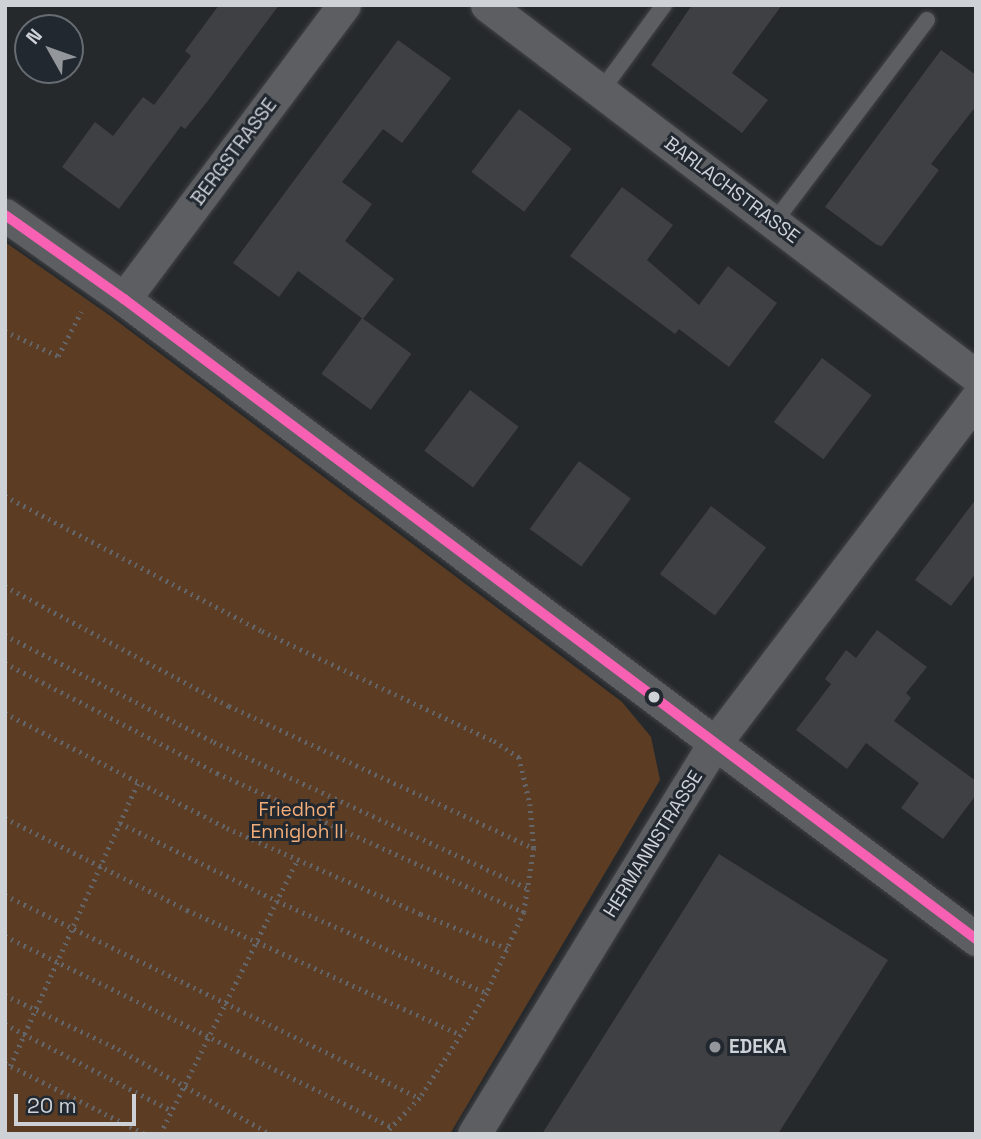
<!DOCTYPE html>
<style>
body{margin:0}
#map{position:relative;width:981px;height:1139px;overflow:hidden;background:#26292c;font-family:"Space Grotesk",sans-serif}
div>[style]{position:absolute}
.green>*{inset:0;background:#5c3d24}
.building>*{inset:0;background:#3e4043;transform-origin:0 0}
.path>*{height:4.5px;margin-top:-2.25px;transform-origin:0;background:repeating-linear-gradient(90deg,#636568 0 2px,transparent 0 7px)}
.roads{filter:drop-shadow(0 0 2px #414447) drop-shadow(0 0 2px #414447)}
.lane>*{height:16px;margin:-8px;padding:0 8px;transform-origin:8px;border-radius:8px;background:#5c5e61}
.street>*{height:33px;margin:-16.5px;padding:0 16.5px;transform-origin:16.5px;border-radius:16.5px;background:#5c5e61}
.bus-1>*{height:10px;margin:-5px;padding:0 5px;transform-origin:5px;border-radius:5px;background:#f860b3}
.dots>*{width:19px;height:19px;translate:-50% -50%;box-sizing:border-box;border:4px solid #222830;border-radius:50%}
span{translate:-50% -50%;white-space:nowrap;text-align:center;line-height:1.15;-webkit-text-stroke:6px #222830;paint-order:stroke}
.street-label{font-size:19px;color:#ced2d7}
.park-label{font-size:19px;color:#f3ae79}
.poi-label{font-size:19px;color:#ced2d7;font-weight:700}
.left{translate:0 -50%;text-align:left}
.frame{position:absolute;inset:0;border:7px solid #ced2d7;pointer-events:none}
.north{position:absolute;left:14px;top:14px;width:70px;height:70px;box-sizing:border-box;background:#222830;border:2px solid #676c73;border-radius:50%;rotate:310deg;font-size:19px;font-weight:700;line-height:28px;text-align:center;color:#ced2d7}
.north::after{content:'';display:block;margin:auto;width:24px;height:32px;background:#93979b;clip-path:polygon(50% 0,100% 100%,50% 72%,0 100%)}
.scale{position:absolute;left:14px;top:1094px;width:122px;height:32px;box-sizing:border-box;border:4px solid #ced2d7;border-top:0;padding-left:9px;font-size:21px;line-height:24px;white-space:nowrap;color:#ced2d7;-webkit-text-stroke:5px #222830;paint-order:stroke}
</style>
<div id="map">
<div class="green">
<i style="clip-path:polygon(5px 242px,109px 315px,622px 702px,651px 737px,660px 780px,450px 1134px,5px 1134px)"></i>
</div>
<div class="building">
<i style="clip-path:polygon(219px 5px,279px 5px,207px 102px,185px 129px,181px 126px,119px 209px,62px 167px,95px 122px,113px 136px,143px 97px,154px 105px,191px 56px,185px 51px)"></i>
<i style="clip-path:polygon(692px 5px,782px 5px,732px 73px,768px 100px,742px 133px,651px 65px)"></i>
<i style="clip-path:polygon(398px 40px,451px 78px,402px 143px,383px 129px,342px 182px,372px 204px,345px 241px,394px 279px,363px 319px,298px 271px,279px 297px,233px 263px)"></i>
<i style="clip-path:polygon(941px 50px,976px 75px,976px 106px,931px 164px,939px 170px,882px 246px,877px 245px,825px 207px)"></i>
<i style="left:519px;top:109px;width:66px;height:79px;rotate:37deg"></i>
<i style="clip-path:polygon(622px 187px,673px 225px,647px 260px,699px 305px,728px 266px,777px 303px,729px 367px,679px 329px,675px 334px,570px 256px)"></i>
<i style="left:362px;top:318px;width:61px;height:69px;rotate:36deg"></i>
<i style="left:822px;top:358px;width:62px;height:80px;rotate:37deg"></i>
<i style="left:470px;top:390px;width:61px;height:76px;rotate:37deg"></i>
<i style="left:579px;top:461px;width:64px;height:84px;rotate:36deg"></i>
<i style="clip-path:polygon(976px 499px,976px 573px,951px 606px,915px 580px)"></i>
<i style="left:711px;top:506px;width:69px;height:85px;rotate:37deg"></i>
<i style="clip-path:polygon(877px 630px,927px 667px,906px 693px,911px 698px,894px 721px,976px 781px,976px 795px,943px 839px,901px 808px,919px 783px,866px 743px,847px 769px,796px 730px,831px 684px,825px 679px,846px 650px,856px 658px)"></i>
<i style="clip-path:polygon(719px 854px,888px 960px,778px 1134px,542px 1134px)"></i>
</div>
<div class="path">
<i style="left:5px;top:331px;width:59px;rotate:25.3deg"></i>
<i style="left:58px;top:356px;width:50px;rotate:-62.4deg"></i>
<i style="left:5px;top:496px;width:290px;rotate:27.7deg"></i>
<i style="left:262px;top:631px;width:257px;rotate:25.4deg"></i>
<i style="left:494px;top:741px;width:30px;rotate:33deg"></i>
<i style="left:519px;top:757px;width:48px;rotate:76.8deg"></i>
<i style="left:530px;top:804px;width:44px;rotate:84.8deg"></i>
<i style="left:534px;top:848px;width:65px;rotate:98.9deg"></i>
<i style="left:524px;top:912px;width:89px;rotate:114.6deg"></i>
<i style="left:487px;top:993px;width:49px;rotate:121.8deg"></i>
<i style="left:461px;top:1035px;width:75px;rotate:123.1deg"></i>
<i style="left:420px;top:1098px;width:50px;rotate:134.2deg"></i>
<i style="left:5px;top:586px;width:254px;rotate:28.2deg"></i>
<i style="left:229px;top:706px;width:336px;rotate:25deg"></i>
<i style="left:5px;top:635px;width:235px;rotate:27.1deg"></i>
<i style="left:214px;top:742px;width:348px;rotate:25deg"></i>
<i style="left:5px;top:663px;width:239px;rotate:27.4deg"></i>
<i style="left:217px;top:773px;width:337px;rotate:24.4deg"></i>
<i style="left:5px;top:713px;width:250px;rotate:27.4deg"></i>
<i style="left:227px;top:828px;width:212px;rotate:23.9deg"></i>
<i style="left:421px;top:914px;width:95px;rotate:21.7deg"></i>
<i style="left:5px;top:818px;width:204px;rotate:26.8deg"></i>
<i style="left:187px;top:910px;width:301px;rotate:24.5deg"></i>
<i style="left:120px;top:823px;width:175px;rotate:26.4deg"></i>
<i style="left:277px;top:901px;width:229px;rotate:23.7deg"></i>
<i style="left:5px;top:895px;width:462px;rotate:26.1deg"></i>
<i style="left:5px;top:936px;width:432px;rotate:26.3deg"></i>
<i style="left:5px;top:995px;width:125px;rotate:25.5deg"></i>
<i style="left:118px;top:1049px;width:175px;rotate:29.1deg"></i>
<i style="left:5px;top:1024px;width:188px;rotate:27.5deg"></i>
<i style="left:5px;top:1063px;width:157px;rotate:26.9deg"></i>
<i style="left:10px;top:1066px;width:312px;rotate:-65.7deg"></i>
<i style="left:160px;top:1134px;width:308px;rotate:-63.4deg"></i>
</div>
<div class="roads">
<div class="lane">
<i style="left:601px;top:91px;width:107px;rotate:-53.8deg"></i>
<i style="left:775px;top:221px;width:252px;rotate:-52.9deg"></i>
</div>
<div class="street">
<i style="left:487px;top:5px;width:614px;rotate:37.19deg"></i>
<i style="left:5px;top:215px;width:146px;rotate:35.2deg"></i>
<i style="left:124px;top:299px;width:1066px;rotate:36.91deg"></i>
<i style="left:124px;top:299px;width:367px;rotate:-53.2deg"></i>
<i style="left:474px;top:1134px;width:459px;rotate:-58.4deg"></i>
<i style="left:715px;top:743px;width:432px;rotate:-52.8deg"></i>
</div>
</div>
<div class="bus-1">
<i style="left:5px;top:215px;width:146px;rotate:35.2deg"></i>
<i style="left:124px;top:299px;width:1066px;rotate:36.91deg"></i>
</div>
<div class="dots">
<i style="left:654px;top:697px;background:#ced2d7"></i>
<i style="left:715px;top:1047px;background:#93979b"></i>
</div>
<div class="street-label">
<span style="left:234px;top:152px;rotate:-53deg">BERGSTRASSE</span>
<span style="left:732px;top:190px;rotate:37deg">BARLACHSTRASSE</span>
<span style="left:653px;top:844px;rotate:-58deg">HERMANNSTRASSE</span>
</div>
<div class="park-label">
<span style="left:297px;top:821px">Friedhof<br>Ennigloh II</span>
</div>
<div class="poi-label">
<span class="left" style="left:729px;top:1047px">EDEKA</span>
</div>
<div class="frame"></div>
<div class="north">N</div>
<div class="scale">20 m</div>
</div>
